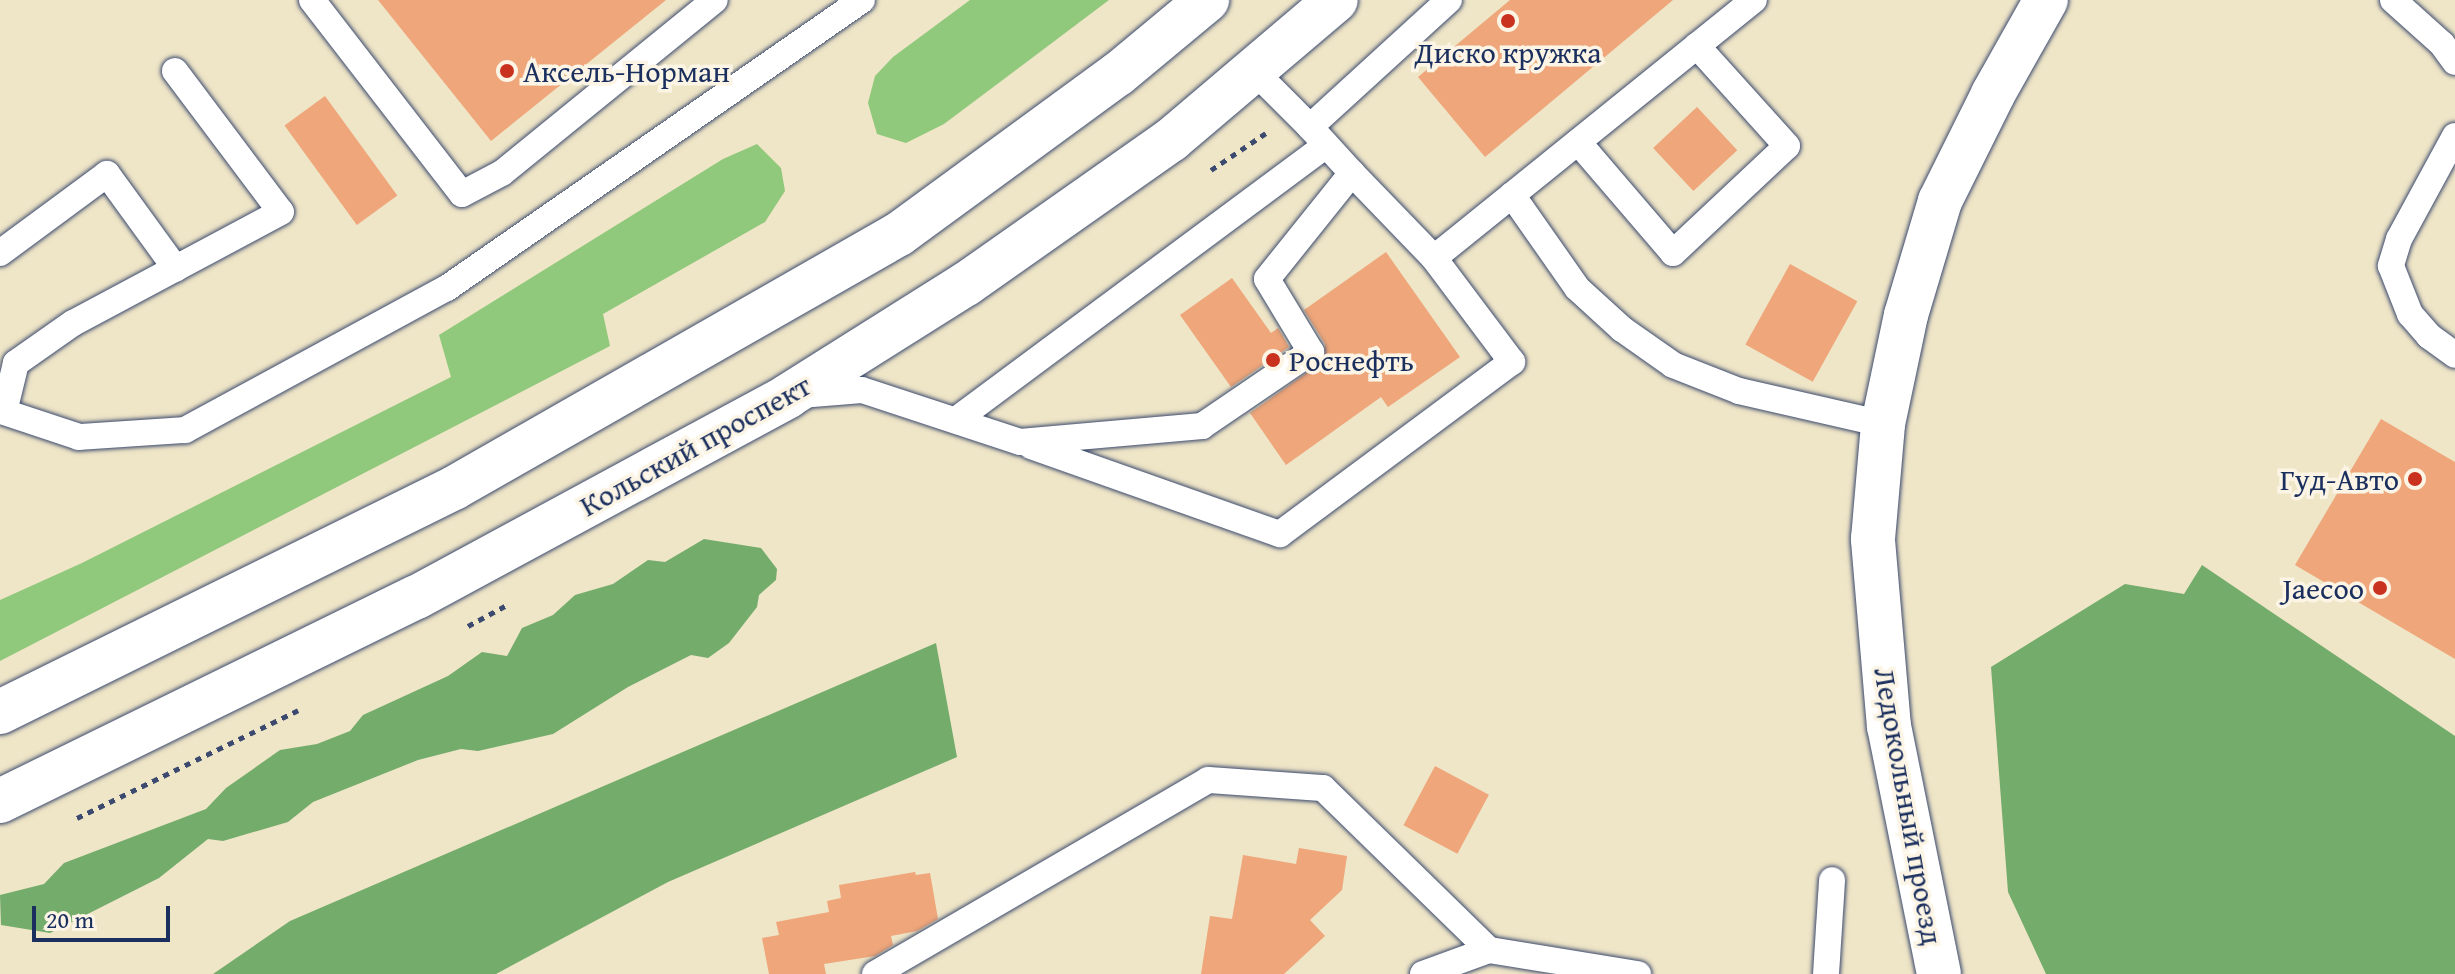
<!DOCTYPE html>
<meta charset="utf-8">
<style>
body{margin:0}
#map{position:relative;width:2455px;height:974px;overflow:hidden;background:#efe5c7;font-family:"Gentium Book Plus",serif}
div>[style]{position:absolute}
.green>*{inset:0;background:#90c87c}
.forest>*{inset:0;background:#74ac6c}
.building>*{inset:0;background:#eea67a;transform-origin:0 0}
.path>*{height:5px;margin-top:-2.5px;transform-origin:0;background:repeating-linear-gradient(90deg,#3b4a6e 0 6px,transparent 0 12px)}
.roads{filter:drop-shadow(0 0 2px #3b4a6e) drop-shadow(0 0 2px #3b4a6e)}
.service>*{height:26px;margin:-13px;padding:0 13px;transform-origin:13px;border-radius:13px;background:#fff}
.minor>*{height:44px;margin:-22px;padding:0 22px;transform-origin:22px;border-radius:22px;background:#fff}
.primary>*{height:44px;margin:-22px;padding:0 22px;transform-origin:22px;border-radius:22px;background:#fff}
.dots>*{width:22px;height:22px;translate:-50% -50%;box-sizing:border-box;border:4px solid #fcf5e5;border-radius:50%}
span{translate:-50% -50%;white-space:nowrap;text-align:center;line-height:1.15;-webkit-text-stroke:7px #fcf5e5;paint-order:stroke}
.poi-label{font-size:30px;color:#1b2f5e}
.left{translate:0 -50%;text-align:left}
.right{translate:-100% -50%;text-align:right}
.street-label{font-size:30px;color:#1b2f5e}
.scale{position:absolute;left:32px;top:906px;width:138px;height:36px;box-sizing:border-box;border:4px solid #1b2f5e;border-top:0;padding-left:10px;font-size:24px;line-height:28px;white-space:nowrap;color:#1b2f5e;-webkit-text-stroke:6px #fcf5e5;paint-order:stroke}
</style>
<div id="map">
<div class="green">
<i style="clip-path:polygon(970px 0,1109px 0,944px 124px,906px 143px,877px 134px,868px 103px,875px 76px,893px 57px)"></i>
<i style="clip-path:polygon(757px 144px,781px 168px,785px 191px,765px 222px,603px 314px,610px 346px,0 661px,0 600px,82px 563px,451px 377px,439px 335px,723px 159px)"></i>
</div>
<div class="forest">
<i style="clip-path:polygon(704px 539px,761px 548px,777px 569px,776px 580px,759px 595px,757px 607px,729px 643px,708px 658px,691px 655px,628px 687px,553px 734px,478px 751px,461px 749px,418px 760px,313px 802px,288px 822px,223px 841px,208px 839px,159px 878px,50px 933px,1px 925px,0 895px,44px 884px,64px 863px,206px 809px,226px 788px,280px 750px,317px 744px,350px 731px,363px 715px,448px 676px,482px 652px,507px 656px,522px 628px,553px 615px,575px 595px,613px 584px,648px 560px,665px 562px)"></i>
<i style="clip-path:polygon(2202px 565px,2455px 736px,2455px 974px,2046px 974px,2008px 892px,1991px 667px,2125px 584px,2184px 594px)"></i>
<i style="clip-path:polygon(936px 643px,957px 757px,668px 882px,496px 974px,213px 974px,290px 921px)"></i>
</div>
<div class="building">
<i style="clip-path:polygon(378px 0,666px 0,491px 141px)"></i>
<i style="clip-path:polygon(1510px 0,1673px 0,1485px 157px,1418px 77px)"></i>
<i style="left:325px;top:96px;width:123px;height:50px;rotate:54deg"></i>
<i style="left:1697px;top:107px;width:59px;height:60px;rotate:47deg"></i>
<i style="clip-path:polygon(1386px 252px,1460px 357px,1388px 407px,1381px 397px,1286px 465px,1250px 413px,1325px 360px,1325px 344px,1304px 310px)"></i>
<i style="left:1790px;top:264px;width:77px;height:92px;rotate:29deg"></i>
<i style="clip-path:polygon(1232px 278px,1271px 333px,1278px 328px,1289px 347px,1231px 387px,1180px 315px)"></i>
<i style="clip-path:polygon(2381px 419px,2455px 462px,2455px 659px,2295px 565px)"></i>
<i style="left:1435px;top:766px;width:61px;height:67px;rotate:28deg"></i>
<i style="clip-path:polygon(1299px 848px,1347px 856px,1342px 890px,1310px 920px,1325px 936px,1284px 974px,1201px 974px,1210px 916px,1232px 919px,1243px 855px,1296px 864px)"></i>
<i style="clip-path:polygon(915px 872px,916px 875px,930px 873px,938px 919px,917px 931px,891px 936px,893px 945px,875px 956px,824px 964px,826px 974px,769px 974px,762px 938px,779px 935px,776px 922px,829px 912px,827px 901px,841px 898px,839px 885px)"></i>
</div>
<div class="path">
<i style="left:1211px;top:170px;width:66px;rotate:-33.9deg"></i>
<i style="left:468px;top:626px;width:42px;rotate:-28.4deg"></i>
<i style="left:77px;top:818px;width:246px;rotate:-26deg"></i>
</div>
<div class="roads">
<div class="service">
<i style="left:312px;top:0;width:245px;rotate:52.3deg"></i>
<i style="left:462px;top:194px;width:45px;rotate:-27.7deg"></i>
<i style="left:502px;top:173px;width:274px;rotate:-39.1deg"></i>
<i style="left:2393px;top:0;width:66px;rotate:41.9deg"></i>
<i style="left:2442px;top:44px;width:22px;rotate:54deg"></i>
<i style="left:1252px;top:69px;width:82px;rotate:45deg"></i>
<i style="left:175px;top:71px;width:176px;rotate:53.1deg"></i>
<i style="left:281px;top:212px;width:236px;rotate:151.9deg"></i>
<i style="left:73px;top:323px;width:70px;rotate:144.9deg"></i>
<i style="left:16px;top:363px;width:50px;rotate:103.8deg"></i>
<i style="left:4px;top:412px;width:79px;rotate:18.4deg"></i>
<i style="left:79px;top:437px;width:106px;rotate:-3.8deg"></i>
<i style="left:185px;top:430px;width:298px;rotate:-28.5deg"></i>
<i style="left:447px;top:288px;width:505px;rotate:-34.76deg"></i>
<i style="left:2455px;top:136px;width:117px;rotate:118.5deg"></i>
<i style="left:2399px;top:239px;width:28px;rotate:107deg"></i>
<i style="left:2391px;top:266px;width:52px;rotate:68.4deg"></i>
<i style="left:2410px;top:314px;width:29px;rotate:49deg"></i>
<i style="left:2429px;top:336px;width:32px;rotate:36deg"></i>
<i style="left:1578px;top:142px;width:146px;rotate:49.4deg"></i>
<i style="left:1673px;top:253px;width:156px;rotate:-43.2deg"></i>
<i style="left:1787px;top:146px;width:135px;rotate:-132deg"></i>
<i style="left:1512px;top:195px;width:113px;rotate:55deg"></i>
<i style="left:1577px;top:288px;width:61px;rotate:42.3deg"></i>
<i style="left:1622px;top:329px;width:62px;rotate:35.2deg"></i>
<i style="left:1673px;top:365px;width:71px;rotate:21.5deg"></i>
<i style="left:1739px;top:391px;width:148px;rotate:12.9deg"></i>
<i style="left:0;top:253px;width:133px;rotate:-36.4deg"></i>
<i style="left:107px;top:174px;width:117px;rotate:54deg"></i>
<i style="left:1434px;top:258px;width:411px;rotate:-38.9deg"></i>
<i style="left:800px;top:395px;width:62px;rotate:-4.6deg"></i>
<i style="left:862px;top:390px;width:166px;rotate:18.2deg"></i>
<i style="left:1020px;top:442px;width:183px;rotate:-5deg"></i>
<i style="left:1202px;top:426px;width:132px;rotate:-34.2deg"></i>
<i style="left:1311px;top:352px;width:85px;rotate:-121.1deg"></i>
<i style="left:1267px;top:279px;width:136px;rotate:-51.3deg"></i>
<i style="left:1352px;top:173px;width:62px;rotate:-132.4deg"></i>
<i style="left:1310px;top:127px;width:188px;rotate:-42.4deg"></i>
<i style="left:956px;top:420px;width:461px;rotate:-36.6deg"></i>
<i style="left:1031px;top:446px;width:264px;rotate:19.5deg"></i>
<i style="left:1280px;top:534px;width:289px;rotate:-36.6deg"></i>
<i style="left:1512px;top:362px;width:130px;rotate:-126.9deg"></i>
<i style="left:1434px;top:258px;width:118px;rotate:-134deg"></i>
<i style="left:875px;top:974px;width:385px;rotate:-30.2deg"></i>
<i style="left:1208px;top:780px;width:115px;rotate:4deg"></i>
<i style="left:1323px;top:788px;width:232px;rotate:44.3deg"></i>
<i style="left:1423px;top:974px;width:70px;rotate:-20deg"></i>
<i style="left:1489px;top:950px;width:151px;rotate:9.2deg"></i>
<i style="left:1826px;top:974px;width:94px;rotate:-86.3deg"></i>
</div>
<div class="minor">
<i style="left:1939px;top:974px;width:252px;rotate:-101.4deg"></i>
<i style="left:1889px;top:727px;width:189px;rotate:-94.9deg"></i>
<i style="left:1873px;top:539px;width:115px;rotate:-85deg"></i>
<i style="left:1883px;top:424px;width:111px;rotate:-78.1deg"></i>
<i style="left:1906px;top:315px;width:119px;rotate:-73.4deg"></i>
<i style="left:1940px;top:201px;width:119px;rotate:-63.6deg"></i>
<i style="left:1993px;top:94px;width:108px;rotate:-60.6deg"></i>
</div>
<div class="primary">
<i style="left:0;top:712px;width:506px;rotate:-26.26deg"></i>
<i style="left:454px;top:488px;width:512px;rotate:-29.72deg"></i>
<i style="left:899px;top:234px;width:271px;rotate:-36.2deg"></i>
<i style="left:1118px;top:74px;width:116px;rotate:-39.7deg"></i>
<i style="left:0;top:801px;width:464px;rotate:-26.1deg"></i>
<i style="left:417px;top:597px;width:422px;rotate:-28.4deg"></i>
<i style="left:788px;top:396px;width:210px;rotate:-32.2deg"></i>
<i style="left:966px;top:284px;width:251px;rotate:-35.1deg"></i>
<i style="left:1171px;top:140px;width:216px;rotate:-40.3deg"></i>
</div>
</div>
<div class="dots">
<i style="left:1508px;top:21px;background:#c8321e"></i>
<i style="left:507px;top:71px;background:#c8321e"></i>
<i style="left:1273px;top:360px;background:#c8321e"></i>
<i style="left:2415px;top:479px;background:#c8321e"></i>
<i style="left:2380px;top:588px;background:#c8321e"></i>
</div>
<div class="poi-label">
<span style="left:1508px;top:52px">Диско кружка</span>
<span class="left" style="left:523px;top:71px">Аксель-Норман</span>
<span class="left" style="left:1289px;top:360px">Роснефть</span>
<span class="right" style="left:2399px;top:479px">Гуд-Авто</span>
<span class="right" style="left:2364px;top:588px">Jaecoo</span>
</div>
<div class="street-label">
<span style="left:695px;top:445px;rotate:-29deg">Кольский проспект</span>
<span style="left:1909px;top:806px;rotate:80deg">Ледокольный проезд</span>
</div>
<div class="scale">20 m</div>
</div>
